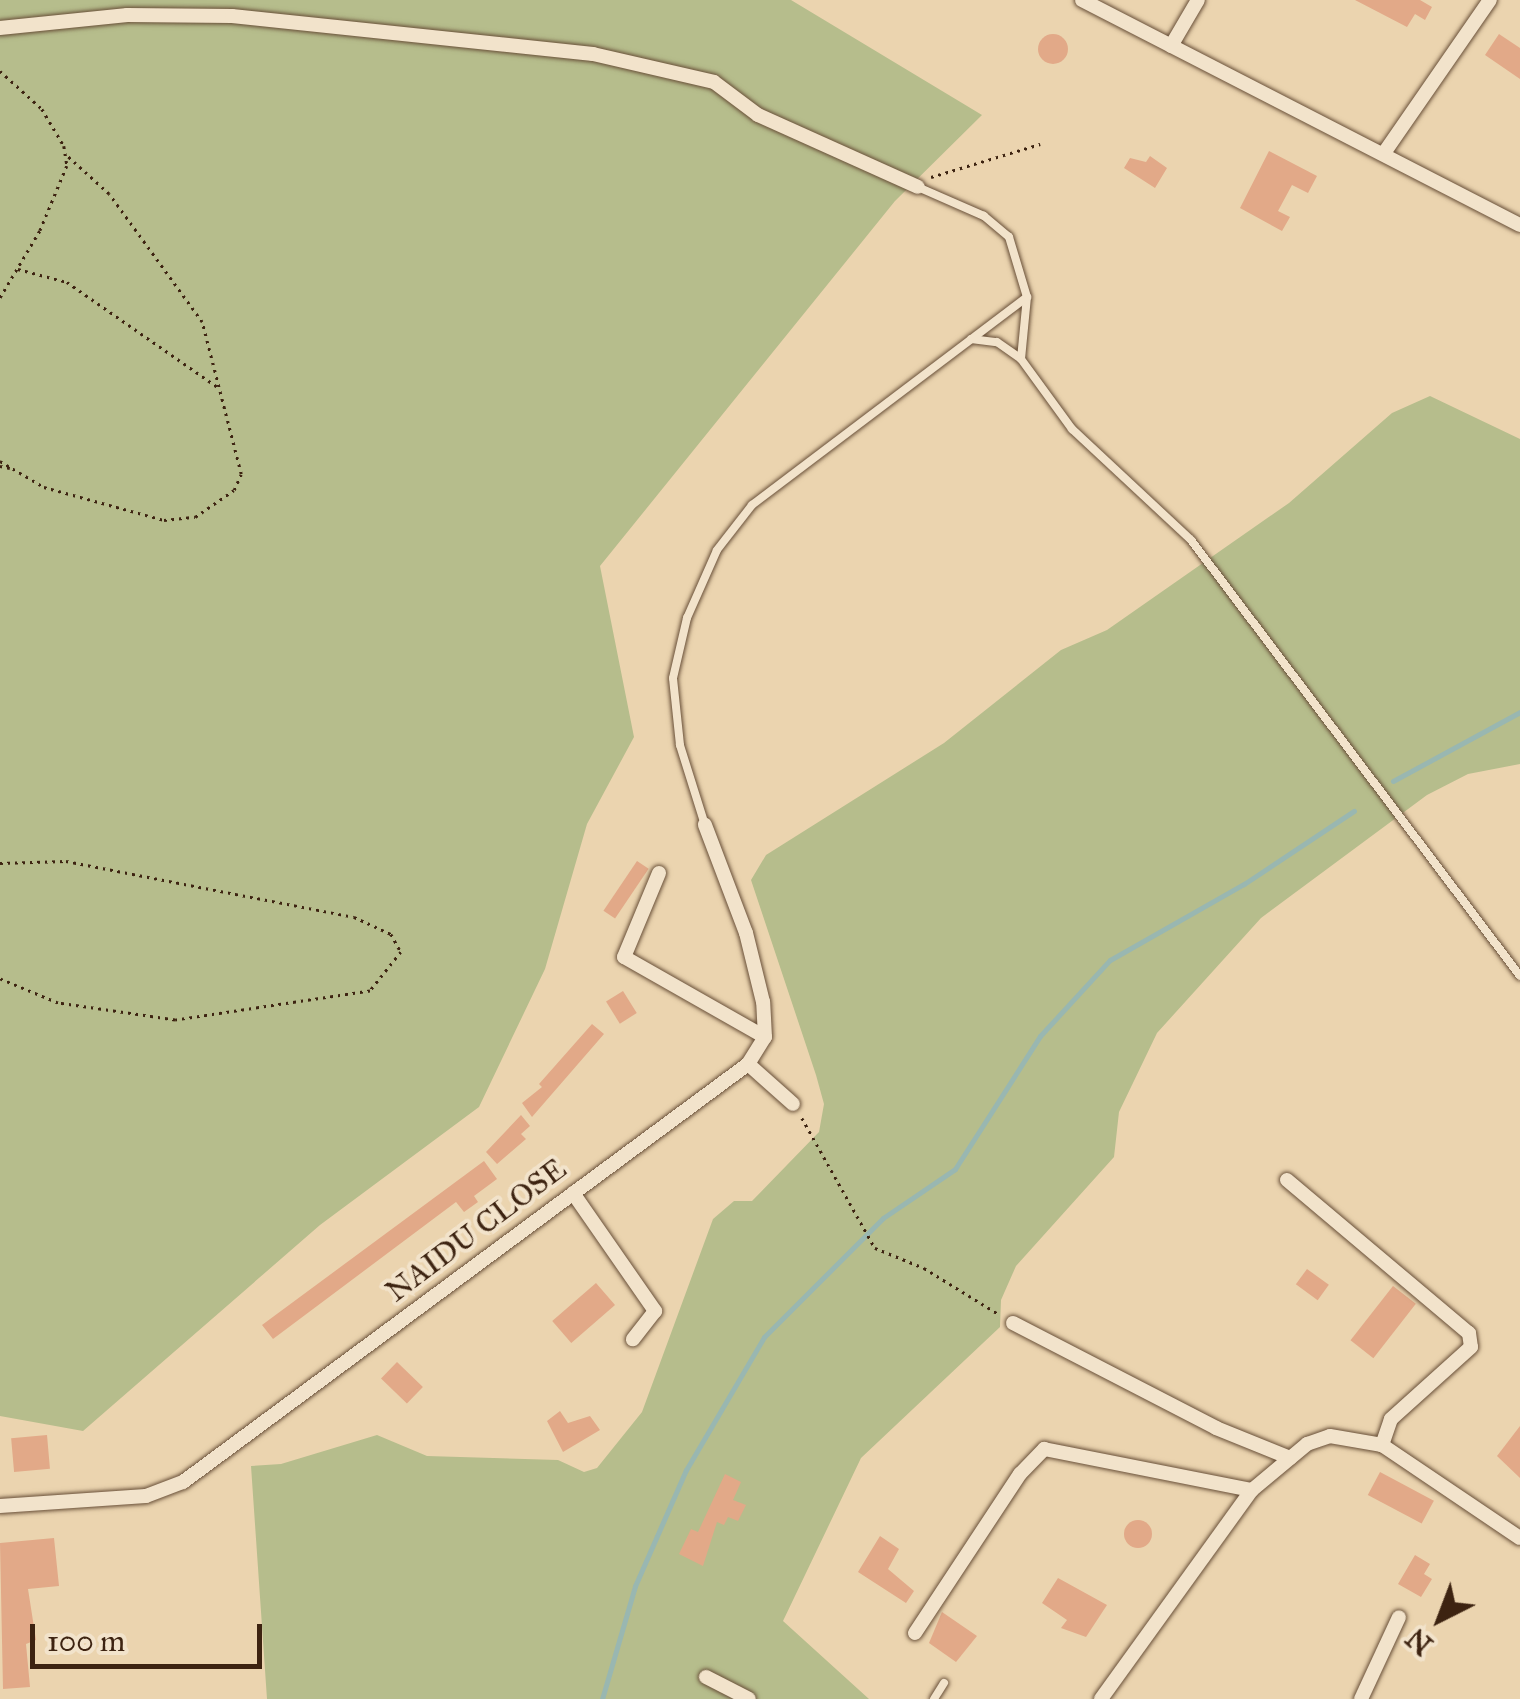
<!DOCTYPE html>
<style>
body{margin:0}
#map{position:relative;width:1520px;height:1699px;overflow:hidden;background:#ebd4af;font-family:"IM FELL Great Primer",serif}
div>[style]{position:absolute}
.green>*{inset:0;background:#b6bd8c}
.stream>*{height:5px;margin:-2.5px;padding:0 2.5px;transform-origin:2.5px;border-radius:2.5px;background:#99b7b1}
.building>*{inset:0;background:#e2a988;transform-origin:0 0}
.round{border-radius:50%}
.path>*{height:2.5px;margin-top:-1.25px;transform-origin:0;background:repeating-linear-gradient(90deg,#3d2311 0 2.5px,transparent 0 7.5px)}
.roads{filter:drop-shadow(0 0 2px #684f38) drop-shadow(0 0 2px #684f38)}
.lane>*{height:8px;margin:-4px;padding:0 4px;transform-origin:4px;border-radius:4px;background:#f2e3cb}
.street>*{height:14px;margin:-7px;padding:0 7px;transform-origin:7px;border-radius:7px;background:#f2e3cb}
span{translate:-50% -50%;white-space:nowrap;text-align:center;line-height:1.15;-webkit-text-stroke:8px #f2e3cb;paint-order:stroke}
.street-label{font-size:30px;color:#3d2311}
.north{position:absolute;left:1390px;top:1569px;width:100px;height:100px;-webkit-text-stroke:8px #f2e3cb;paint-order:stroke;rotate:222deg;font-size:28px;font-weight:700;line-height:40px;text-align:center;color:#3d2311}
.north::after{content:'';display:block;margin:auto;width:35px;height:45px;background:#3d2311;clip-path:polygon(50% 0,100% 100%,50% 72%,0 100%)}
.scale{position:absolute;left:30px;top:1624px;width:232px;height:45px;box-sizing:border-box;border:5px solid #3d2311;border-top:0;padding-left:12px;font-size:30px;line-height:35px;white-space:nowrap;color:#3d2311;-webkit-text-stroke:8px #f2e3cb;paint-order:stroke}
</style>
<div id="map">
<div class="green">
<i style="clip-path:polygon(0 0,791px 0,982px 115px,895px 201px,600px 566px,634px 737px,587px 824px,545px 969px,479px 1107px,320px 1225px,83px 1431px,0 1416px)"></i>
<i style="clip-path:polygon(1430px 396px,1520px 439px,1520px 764px,1468px 774px,1427px 795px,1261px 918px,1157px 1033px,1119px 1112px,1114px 1157px,1016px 1266px,1001px 1300px,1000px 1327px,861px 1458px,783px 1621px,869px 1699px,267px 1699px,251px 1466px,281px 1464px,377px 1435px,427px 1456px,558px 1460px,584px 1472px,597px 1468px,642px 1412px,713px 1219px,734px 1201px,752px 1201px,819px 1132px,824px 1104px,816px 1075px,751px 880px,766px 855px,944px 743px,1061px 650px,1107px 630px,1289px 503px,1392px 413px)"></i>
</div>
<div class="stream">
<i style="left:1393px;top:781px;width:145px;rotate:-28.5deg"></i>
<i style="left:602px;top:1699px;width:118px;rotate:-73.7deg"></i>
<i style="left:635px;top:1586px;width:127px;rotate:-66.3deg"></i>
<i style="left:686px;top:1470px;width:154px;rotate:-59.6deg"></i>
<i style="left:764px;top:1337px;width:168px;rotate:-45deg"></i>
<i style="left:883px;top:1218px;width:87px;rotate:-34.2deg"></i>
<i style="left:955px;top:1169px;width:158px;rotate:-57.4deg"></i>
<i style="left:1040px;top:1036px;width:103px;rotate:-47.4deg"></i>
<i style="left:1110px;top:960px;width:154px;rotate:-29.6deg"></i>
<i style="left:1244px;top:884px;width:132px;rotate:-33.6deg"></i>
</div>
<div class="building">
<i style="clip-path:polygon(1355px 0,1420px 0,1432px 7px,1425px 20px,1415px 14px,1407px 27px)"></i>
<i class="round" style="left:1038px;top:34px;width:30px;height:30px"></i>
<i style="clip-path:polygon(1499px 34px,1520px 48px,1520px 79px,1485px 55px)"></i>
<i style="clip-path:polygon(1269px 151px,1317px 176px,1308px 193px,1292px 185px,1278px 211px,1290px 217px,1282px 231px,1240px 208px)"></i>
<i style="clip-path:polygon(1150px 156px,1167px 168px,1155px 188px,1124px 168px,1130px 158px,1146px 162px)"></i>
<i style="left:637px;top:861px;width:14px;height:60px;rotate:34deg"></i>
<i style="left:623px;top:991px;width:26px;height:20px;rotate:58deg"></i>
<i style="clip-path:polygon(592px 1024px,604px 1034px,532px 1117px,522px 1103px,542px 1087px,539px 1084px)"></i>
<i style="clip-path:polygon(521px 1115px,530px 1126px,521px 1134px,526px 1139px,497px 1164px,486px 1152px)"></i>
<i style="clip-path:polygon(484px 1161px,497px 1179px,474px 1196px,478px 1202px,464px 1212px,456px 1202px,273px 1339px,262px 1325px)"></i>
<i style="left:1307px;top:1269px;width:27px;height:19px;rotate:36deg"></i>
<i style="left:596px;top:1283px;width:29px;height:58px;rotate:49deg"></i>
<i style="left:1393px;top:1286px;width:29px;height:69px;rotate:38deg"></i>
<i style="left:397px;top:1362px;width:36px;height:23px;rotate:44deg"></i>
<i style="clip-path:polygon(560px 1411px,568px 1423px,590px 1416px,600px 1430px,563px 1452px,547px 1421px)"></i>
<i style="clip-path:polygon(1520px 1426px,1520px 1478px,1497px 1456px)"></i>
<i style="left:47px;top:1435px;width:34px;height:36px;rotate:85deg"></i>
<i style="left:1380px;top:1472px;width:61px;height:26px;rotate:28deg"></i>
<i style="clip-path:polygon(725px 1474px,741px 1482px,733px 1500px,746px 1505px,738px 1521px,728px 1517px,724px 1525px,717px 1522px,703px 1566px,679px 1554px,691px 1529px,698px 1532px)"></i>
<i class="round" style="left:1124px;top:1520px;width:28px;height:28px"></i>
<i style="clip-path:polygon(880px 1536px,899px 1549px,888px 1569px,914px 1591px,906px 1603px,858px 1572px)"></i>
<i style="clip-path:polygon(54px 1538px,59px 1586px,28px 1589px,36px 1640px,26px 1644px,30px 1687px,3px 1689px,0 1543px)"></i>
<i style="clip-path:polygon(1415px 1555px,1430px 1564px,1424px 1574px,1432px 1579px,1421px 1597px,1398px 1584px)"></i>
<i style="clip-path:polygon(1058px 1578px,1107px 1605px,1086px 1637px,1061px 1628px,1067px 1620px,1042px 1603px)"></i>
<i style="clip-path:polygon(942px 1612px,977px 1636px,956px 1662px,929px 1643px)"></i>
</div>
<div class="path">
<i style="left:0;top:71px;width:57px;rotate:42.1deg"></i>
<i style="left:42px;top:109px;width:43px;rotate:59.3deg"></i>
<i style="left:64px;top:146px;width:20px;rotate:81deg"></i>
<i style="left:67px;top:166px;width:70px;rotate:112.6deg"></i>
<i style="left:40px;top:231px;width:78px;rotate:120.8deg"></i>
<i style="left:931px;top:177px;width:114px;rotate:-16.8deg"></i>
<i style="left:18px;top:269px;width:51px;rotate:14.9deg"></i>
<i style="left:67px;top:282px;width:185px;rotate:34.9deg"></i>
<i style="left:0;top:461px;width:51px;rotate:30.6deg"></i>
<i style="left:44px;top:487px;width:124px;rotate:15.4deg"></i>
<i style="left:164px;top:520px;width:31px;rotate:-6deg"></i>
<i style="left:195px;top:517px;width:47px;rotate:-34.7deg"></i>
<i style="left:234px;top:490px;width:17px;rotate:-66deg"></i>
<i style="left:241px;top:474px;width:157px;rotate:-104.4deg"></i>
<i style="left:202px;top:322px;width:158px;rotate:-126deg"></i>
<i style="left:109px;top:194px;width:58px;rotate:-137.8deg"></i>
<i style="left:0;top:466px;width:10px;rotate:11deg"></i>
<i style="left:0;top:863px;width:66px;rotate:-1.7deg"></i>
<i style="left:66px;top:861px;width:293px;rotate:11deg"></i>
<i style="left:354px;top:917px;width:41px;rotate:24.7deg"></i>
<i style="left:391px;top:934px;width:21px;rotate:61deg"></i>
<i style="left:401px;top:952px;width:50px;rotate:128.5deg"></i>
<i style="left:370px;top:991px;width:197px;rotate:171.5deg"></i>
<i style="left:175px;top:1020px;width:118px;rotate:-171.7deg"></i>
<i style="left:58px;top:1003px;width:63px;rotate:-157.5deg"></i>
<i style="left:802px;top:1118px;width:149px;rotate:60.7deg"></i>
<i style="left:875px;top:1248px;width:53px;rotate:22.2deg"></i>
<i style="left:924px;top:1268px;width:89px;rotate:31.7deg"></i>
</div>
<div class="roads">
<div class="lane">
<i style="left:971px;top:339px;width:26px;rotate:7deg"></i>
<i style="left:997px;top:342px;width:29px;rotate:35deg"></i>
<i style="left:1021px;top:359px;width:87px;rotate:53.9deg"></i>
<i style="left:1072px;top:429px;width:163px;rotate:43deg"></i>
<i style="left:1191px;top:540px;width:546px;rotate:52.96deg"></i>
<i style="left:1021px;top:359px;width:62px;rotate:-84.5deg"></i>
<i style="left:705px;top:825px;width:84px;rotate:-107.4deg"></i>
<i style="left:680px;top:745px;width:67px;rotate:-96deg"></i>
<i style="left:673px;top:678px;width:62px;rotate:-76.9deg"></i>
<i style="left:687px;top:618px;width:74px;rotate:-66.2deg"></i>
<i style="left:717px;top:550px;width:57px;rotate:-52.1deg"></i>
<i style="left:752px;top:505px;width:345px;rotate:-37.1deg"></i>
<i style="left:1027px;top:297px;width:63px;rotate:-106.7deg"></i>
<i style="left:1009px;top:237px;width:33px;rotate:-140deg"></i>
<i style="left:984px;top:216px;width:72px;rotate:-156.3deg"></i>
<i style="left:934px;top:1699px;width:19px;rotate:-58deg"></i>
</div>
<div class="street">
<i style="left:1082px;top:0;width:492px;rotate:27.2deg"></i>
<i style="left:0;top:28px;width:128px;rotate:-5.8deg"></i>
<i style="left:127px;top:15px;width:105px;rotate:0.5deg"></i>
<i style="left:232px;top:16px;width:363px;rotate:6deg"></i>
<i style="left:593px;top:54px;width:124px;rotate:13deg"></i>
<i style="left:714px;top:82px;width:55px;rotate:36.9deg"></i>
<i style="left:758px;top:115px;width:175px;rotate:24.2deg"></i>
<i style="left:1171px;top:46px;width:53px;rotate:-59.6deg"></i>
<i style="left:1384px;top:153px;width:186px;rotate:-55.3deg"></i>
<i style="left:659px;top:873px;width:91px;rotate:112.6deg"></i>
<i style="left:624px;top:957px;width:162px;rotate:29.6deg"></i>
<i style="left:748px;top:1064px;width:60px;rotate:41.6deg"></i>
<i style="left:1287px;top:1180px;width:238px;rotate:40.1deg"></i>
<i style="left:1469px;top:1333px;width:14px;rotate:82deg"></i>
<i style="left:1471px;top:1347px;width:108px;rotate:138deg"></i>
<i style="left:1391px;top:1419px;width:28px;rotate:109deg"></i>
<i style="left:573px;top:1193px;width:144px;rotate:55.2deg"></i>
<i style="left:655px;top:1311px;width:36px;rotate:128deg"></i>
<i style="left:1013px;top:1323px;width:229px;rotate:27.3deg"></i>
<i style="left:1216px;top:1428px;width:80px;rotate:22.1deg"></i>
<i style="left:0;top:1506px;width:146px;rotate:-3.9deg"></i>
<i style="left:146px;top:1496px;width:40px;rotate:-21deg"></i>
<i style="left:183px;top:1482px;width:703px;rotate:-36.49deg"></i>
<i style="left:748px;top:1064px;width:32px;rotate:-58deg"></i>
<i style="left:765px;top:1037px;width:35px;rotate:-93deg"></i>
<i style="left:763px;top:1002px;width:71px;rotate:-103.8deg"></i>
<i style="left:746px;top:933px;width:116px;rotate:-110.8deg"></i>
<i style="left:915px;top:1633px;width:191px;rotate:-56.6deg"></i>
<i style="left:1020px;top:1474px;width:35px;rotate:-46deg"></i>
<i style="left:1044px;top:1449px;width:212px;rotate:11.2deg"></i>
<i style="left:706px;top:1677px;width:48px;rotate:27.1deg"></i>
<i style="left:1101px;top:1699px;width:258px;rotate:-54.2deg"></i>
<i style="left:1252px;top:1490px;width:72px;rotate:-39.9deg"></i>
<i style="left:1307px;top:1444px;width:24px;rotate:-19deg"></i>
<i style="left:1330px;top:1436px;width:53px;rotate:9.8deg"></i>
<i style="left:1382px;top:1445px;width:166px;rotate:34deg"></i>
<i style="left:1361px;top:1699px;width:90px;rotate:-65.1deg"></i>
</div>
</div>
<div class="street-label">
<span style="left:476px;top:1230px;rotate:-37deg">NAIDU CLOSE</span>
</div>
<div class="north">N</div>
<div class="scale">100 m</div>
</div>
